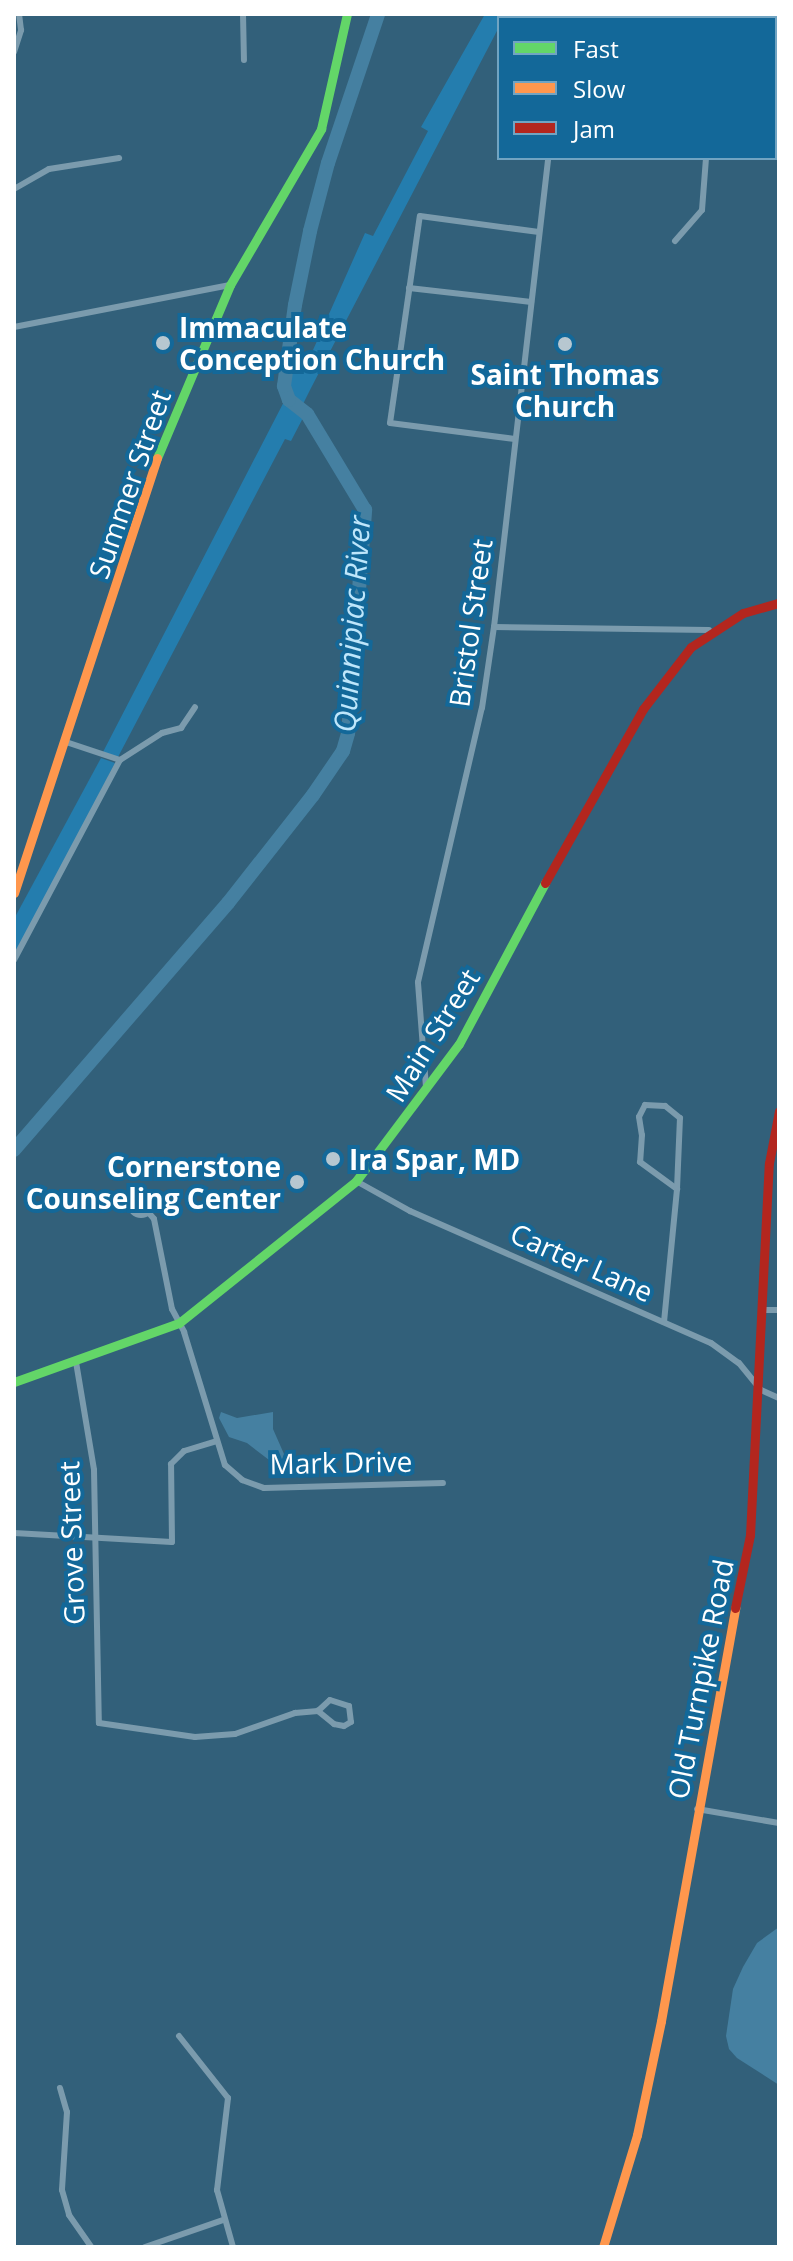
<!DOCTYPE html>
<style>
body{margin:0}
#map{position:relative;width:793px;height:2261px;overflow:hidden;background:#32607a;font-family:"Open Sans",sans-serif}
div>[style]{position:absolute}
.green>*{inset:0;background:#247dae}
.water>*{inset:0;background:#4580a1}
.river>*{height:14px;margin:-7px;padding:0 7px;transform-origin:7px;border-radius:7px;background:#4580a1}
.street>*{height:6px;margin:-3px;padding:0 3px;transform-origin:3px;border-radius:3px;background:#7b9bad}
.street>.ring{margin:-3px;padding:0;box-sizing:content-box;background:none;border:6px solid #7b9bad;border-radius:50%}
.fast>*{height:9px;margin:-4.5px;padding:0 4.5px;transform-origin:4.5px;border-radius:4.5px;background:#63d668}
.slow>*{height:9px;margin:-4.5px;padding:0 4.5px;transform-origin:4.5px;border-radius:4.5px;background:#ff974d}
.jam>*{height:9px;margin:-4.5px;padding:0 4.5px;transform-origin:4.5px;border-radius:4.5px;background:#b3261e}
.dots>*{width:22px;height:22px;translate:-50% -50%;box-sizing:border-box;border:4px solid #136899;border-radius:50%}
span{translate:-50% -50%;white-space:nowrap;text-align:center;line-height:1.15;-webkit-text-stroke:8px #136899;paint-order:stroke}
.poi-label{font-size:28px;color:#fff;font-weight:700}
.left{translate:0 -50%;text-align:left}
.right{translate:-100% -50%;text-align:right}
.street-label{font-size:28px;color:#fff}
.water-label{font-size:30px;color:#bee6fb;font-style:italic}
.frame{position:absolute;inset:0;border:16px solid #fff;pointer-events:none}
.legend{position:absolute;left:497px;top:16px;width:280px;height:144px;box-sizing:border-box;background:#136899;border:2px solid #71a4c2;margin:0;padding:10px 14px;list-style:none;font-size:24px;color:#fff}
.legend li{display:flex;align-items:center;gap:16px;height:40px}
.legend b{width:40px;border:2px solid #71a4c2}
</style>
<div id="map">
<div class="green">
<i style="clip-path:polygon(485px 14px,506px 14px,499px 18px,499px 27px,311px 388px,301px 408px,305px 414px,291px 441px,285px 439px,118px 757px,103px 752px,290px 390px,284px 387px,287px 370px,292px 370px,293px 357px,309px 359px,365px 233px,373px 236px,428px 131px,421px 127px)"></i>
<i style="clip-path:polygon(101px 758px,115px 763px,14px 959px,14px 919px)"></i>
</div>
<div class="water">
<i style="clip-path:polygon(221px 1412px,237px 1418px,273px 1412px,273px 1429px,284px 1454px,281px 1463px,273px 1463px,247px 1443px,229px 1437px,219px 1418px)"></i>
<i style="clip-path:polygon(779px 1927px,779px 2085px,737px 2058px,729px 2049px,726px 2036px,733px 1989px,743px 1967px,757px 1943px)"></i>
</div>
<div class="river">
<i style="left:14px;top:1150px;width:327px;rotate:-49.1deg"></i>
<i style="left:228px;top:903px;width:137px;rotate:-51.8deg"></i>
<i style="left:313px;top:795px;width:53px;rotate:-55.7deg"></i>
<i style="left:343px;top:751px;width:19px;rotate:-74deg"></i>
<i style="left:348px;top:733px;width:224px;rotate:-85.6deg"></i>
<i style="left:365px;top:510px;width:112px;rotate:-121.1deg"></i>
<i style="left:307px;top:414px;width:23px;rotate:-142deg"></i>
<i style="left:289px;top:400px;width:15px;rotate:-110deg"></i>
<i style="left:284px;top:386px;width:82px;rotate:-82.3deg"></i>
<i style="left:295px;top:305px;width:76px;rotate:-78.5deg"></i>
<i style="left:310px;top:231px;width:70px;rotate:-75.2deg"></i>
<i style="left:328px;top:163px;width:157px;rotate:-71.4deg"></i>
</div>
<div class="street">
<i style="left:243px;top:14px;width:46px;rotate:88.8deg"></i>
<i style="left:564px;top:18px;width:4px;rotate:-76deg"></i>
<i style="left:14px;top:52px;width:23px;rotate:-72deg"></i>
<i style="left:21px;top:30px;width:16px;rotate:-97deg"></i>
<i style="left:775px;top:126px;width:4px"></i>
<i style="left:14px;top:189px;width:40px;rotate:-29.7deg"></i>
<i style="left:49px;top:169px;width:71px;rotate:-8.9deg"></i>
<i style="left:675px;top:241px;width:41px;rotate:-48.9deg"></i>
<i style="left:702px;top:210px;width:52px;rotate:-85.6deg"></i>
<i style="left:409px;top:288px;width:123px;rotate:6.5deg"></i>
<i style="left:14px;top:327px;width:220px;rotate:-11deg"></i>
<i style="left:515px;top:439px;width:126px;rotate:-172.7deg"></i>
<i style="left:390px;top:423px;width:209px;rotate:-81.8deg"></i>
<i style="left:420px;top:216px;width:120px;rotate:7.7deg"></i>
<i style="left:494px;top:627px;width:215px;rotate:0.8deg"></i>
<i style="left:66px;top:742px;width:57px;rotate:18.4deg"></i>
<i style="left:14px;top:960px;width:226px;rotate:-62.1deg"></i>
<i style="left:120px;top:760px;width:50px;rotate:-32.7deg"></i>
<i style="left:162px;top:733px;width:20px;rotate:-15deg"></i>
<i style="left:181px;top:728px;width:25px;rotate:-56deg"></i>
<i style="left:426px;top:1087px;width:105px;rotate:-94.4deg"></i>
<i style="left:418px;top:982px;width:281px;rotate:-76.9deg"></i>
<i style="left:482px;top:708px;width:82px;rotate:-81.6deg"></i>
<i style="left:494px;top:627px;width:472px;rotate:-83.4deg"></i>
<i style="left:356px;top:1181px;width:62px;rotate:29.1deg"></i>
<i style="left:410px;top:1211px;width:329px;rotate:23.7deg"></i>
<i style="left:711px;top:1343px;width:34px;rotate:36deg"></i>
<i style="left:739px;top:1363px;width:35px;rotate:51deg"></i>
<i style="left:761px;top:1390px;width:20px;rotate:24deg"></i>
<i class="ring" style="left:130px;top:1193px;width:16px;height:16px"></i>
<i style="left:148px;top:1212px;width:9px;rotate:49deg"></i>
<i style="left:154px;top:1219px;width:92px;rotate:78.7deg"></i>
<i style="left:172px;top:1309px;width:26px;rotate:62deg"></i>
<i style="left:184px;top:1332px;width:139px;rotate:72.9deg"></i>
<i style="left:225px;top:1465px;width:23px;rotate:41deg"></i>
<i style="left:242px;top:1480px;width:23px;rotate:20deg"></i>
<i style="left:264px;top:1488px;width:179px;rotate:-1.6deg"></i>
<i style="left:762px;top:1310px;width:17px"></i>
<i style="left:664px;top:1322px;width:134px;rotate:-84.4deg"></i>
<i style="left:677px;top:1189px;width:71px;rotate:-87.6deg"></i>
<i style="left:680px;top:1118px;width:19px;rotate:-141deg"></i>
<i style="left:665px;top:1106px;width:20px;rotate:-177deg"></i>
<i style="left:645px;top:1105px;width:13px;rotate:117deg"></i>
<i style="left:639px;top:1117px;width:18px;rotate:81deg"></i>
<i style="left:642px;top:1135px;width:27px;rotate:94deg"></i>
<i style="left:640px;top:1162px;width:46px;rotate:36.1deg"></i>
<i style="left:76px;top:1362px;width:109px;rotate:80.5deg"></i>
<i style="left:94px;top:1470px;width:253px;rotate:88.9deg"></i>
<i style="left:99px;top:1723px;width:97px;rotate:8.3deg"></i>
<i style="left:195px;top:1737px;width:40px;rotate:-4.3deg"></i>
<i style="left:235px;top:1734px;width:64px;rotate:-19.3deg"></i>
<i style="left:295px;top:1713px;width:23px;rotate:-5deg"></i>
<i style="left:318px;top:1711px;width:16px;rotate:-43deg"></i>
<i style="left:330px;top:1700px;width:20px;rotate:18deg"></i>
<i style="left:349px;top:1706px;width:16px;rotate:83deg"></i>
<i style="left:351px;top:1722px;width:8px;rotate:150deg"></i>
<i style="left:344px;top:1726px;width:10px;rotate:-169deg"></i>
<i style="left:334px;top:1724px;width:21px;rotate:-141deg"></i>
<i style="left:14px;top:1533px;width:158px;rotate:3.3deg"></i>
<i style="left:172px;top:1542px;width:78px;rotate:-90.7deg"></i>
<i style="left:171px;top:1464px;width:18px;rotate:-45deg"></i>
<i style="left:184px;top:1451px;width:34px;rotate:-17deg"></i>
<i style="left:697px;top:1809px;width:83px;rotate:9.7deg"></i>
<i style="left:179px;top:2036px;width:79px;rotate:51.7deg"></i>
<i style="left:228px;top:2098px;width:93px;rotate:96.8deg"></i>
<i style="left:217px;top:2190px;width:59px;rotate:74.3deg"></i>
<i style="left:60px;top:2088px;width:25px;rotate:74deg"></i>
<i style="left:67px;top:2112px;width:78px;rotate:93.7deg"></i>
<i style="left:62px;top:2190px;width:26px;rotate:74deg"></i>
<i style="left:69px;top:2215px;width:39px;rotate:55deg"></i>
<i style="left:145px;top:2247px;width:83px;rotate:-19.1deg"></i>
</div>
<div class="fast">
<i style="left:157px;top:458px;width:188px;rotate:-67.1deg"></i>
<i style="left:230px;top:285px;width:181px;rotate:-59.7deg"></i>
<i style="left:321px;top:129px;width:118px;rotate:-77.3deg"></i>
<i style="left:14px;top:1382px;width:175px;rotate:-19.7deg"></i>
<i style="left:179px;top:1323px;width:227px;rotate:-38.7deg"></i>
<i style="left:356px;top:1181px;width:171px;rotate:-53.1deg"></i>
<i style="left:459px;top:1044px;width:183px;rotate:-61.9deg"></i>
</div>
<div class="slow">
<i style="left:14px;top:893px;width:458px;rotate:-71.8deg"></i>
<i style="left:603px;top:2247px;width:117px;rotate:-73.1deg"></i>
<i style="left:637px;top:2135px;width:116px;rotate:-78.1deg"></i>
<i style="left:661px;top:2021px;width:420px;rotate:-79.8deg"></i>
</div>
<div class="jam">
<i style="left:545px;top:883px;width:200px;rotate:-60.6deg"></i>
<i style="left:643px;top:709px;width:78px;rotate:-52.3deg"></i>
<i style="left:691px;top:647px;width:62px;rotate:-33.2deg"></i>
<i style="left:743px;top:613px;width:37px;rotate:-16deg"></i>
<i style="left:735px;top:1608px;width:75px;rotate:-78.4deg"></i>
<i style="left:750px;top:1535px;width:372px;rotate:-87.1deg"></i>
<i style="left:769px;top:1163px;width:53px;rotate:-79.1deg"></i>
</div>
<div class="dots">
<i style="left:163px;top:343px;background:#b7c7d0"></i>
<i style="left:565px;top:344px;background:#b7c7d0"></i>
<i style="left:333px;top:1159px;background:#b7c7d0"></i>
<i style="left:297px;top:1182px;background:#b7c7d0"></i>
</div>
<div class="poi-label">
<span class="left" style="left:179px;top:343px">Immaculate<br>Conception Church</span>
<span style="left:565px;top:390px">Saint Thomas<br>Church</span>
<span class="left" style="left:349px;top:1159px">Ira Spar, MD</span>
<span class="right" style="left:281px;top:1182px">Cornerstone<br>Counseling Center</span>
</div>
<div class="street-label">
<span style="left:129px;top:484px;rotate:-71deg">Summer Street</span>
<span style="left:470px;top:623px;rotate:-82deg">Bristol Street</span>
<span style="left:432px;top:1035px;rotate:-58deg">Main Street</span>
<span style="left:582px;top:1262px;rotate:24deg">Carter Lane</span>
<span style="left:341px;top:1462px;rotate:-1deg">Mark Drive</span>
<span style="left:71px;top:1543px;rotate:-92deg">Grove Street</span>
<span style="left:700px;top:1679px;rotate:-79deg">Old Turnpike Road</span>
</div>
<div class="water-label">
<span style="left:352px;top:624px;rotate:-86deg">Quinnipiac River</span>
</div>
<div class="frame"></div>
<ul class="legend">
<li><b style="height:10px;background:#63d668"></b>Fast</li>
<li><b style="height:10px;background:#ff974d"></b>Slow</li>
<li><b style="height:10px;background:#b3261e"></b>Jam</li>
</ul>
</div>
